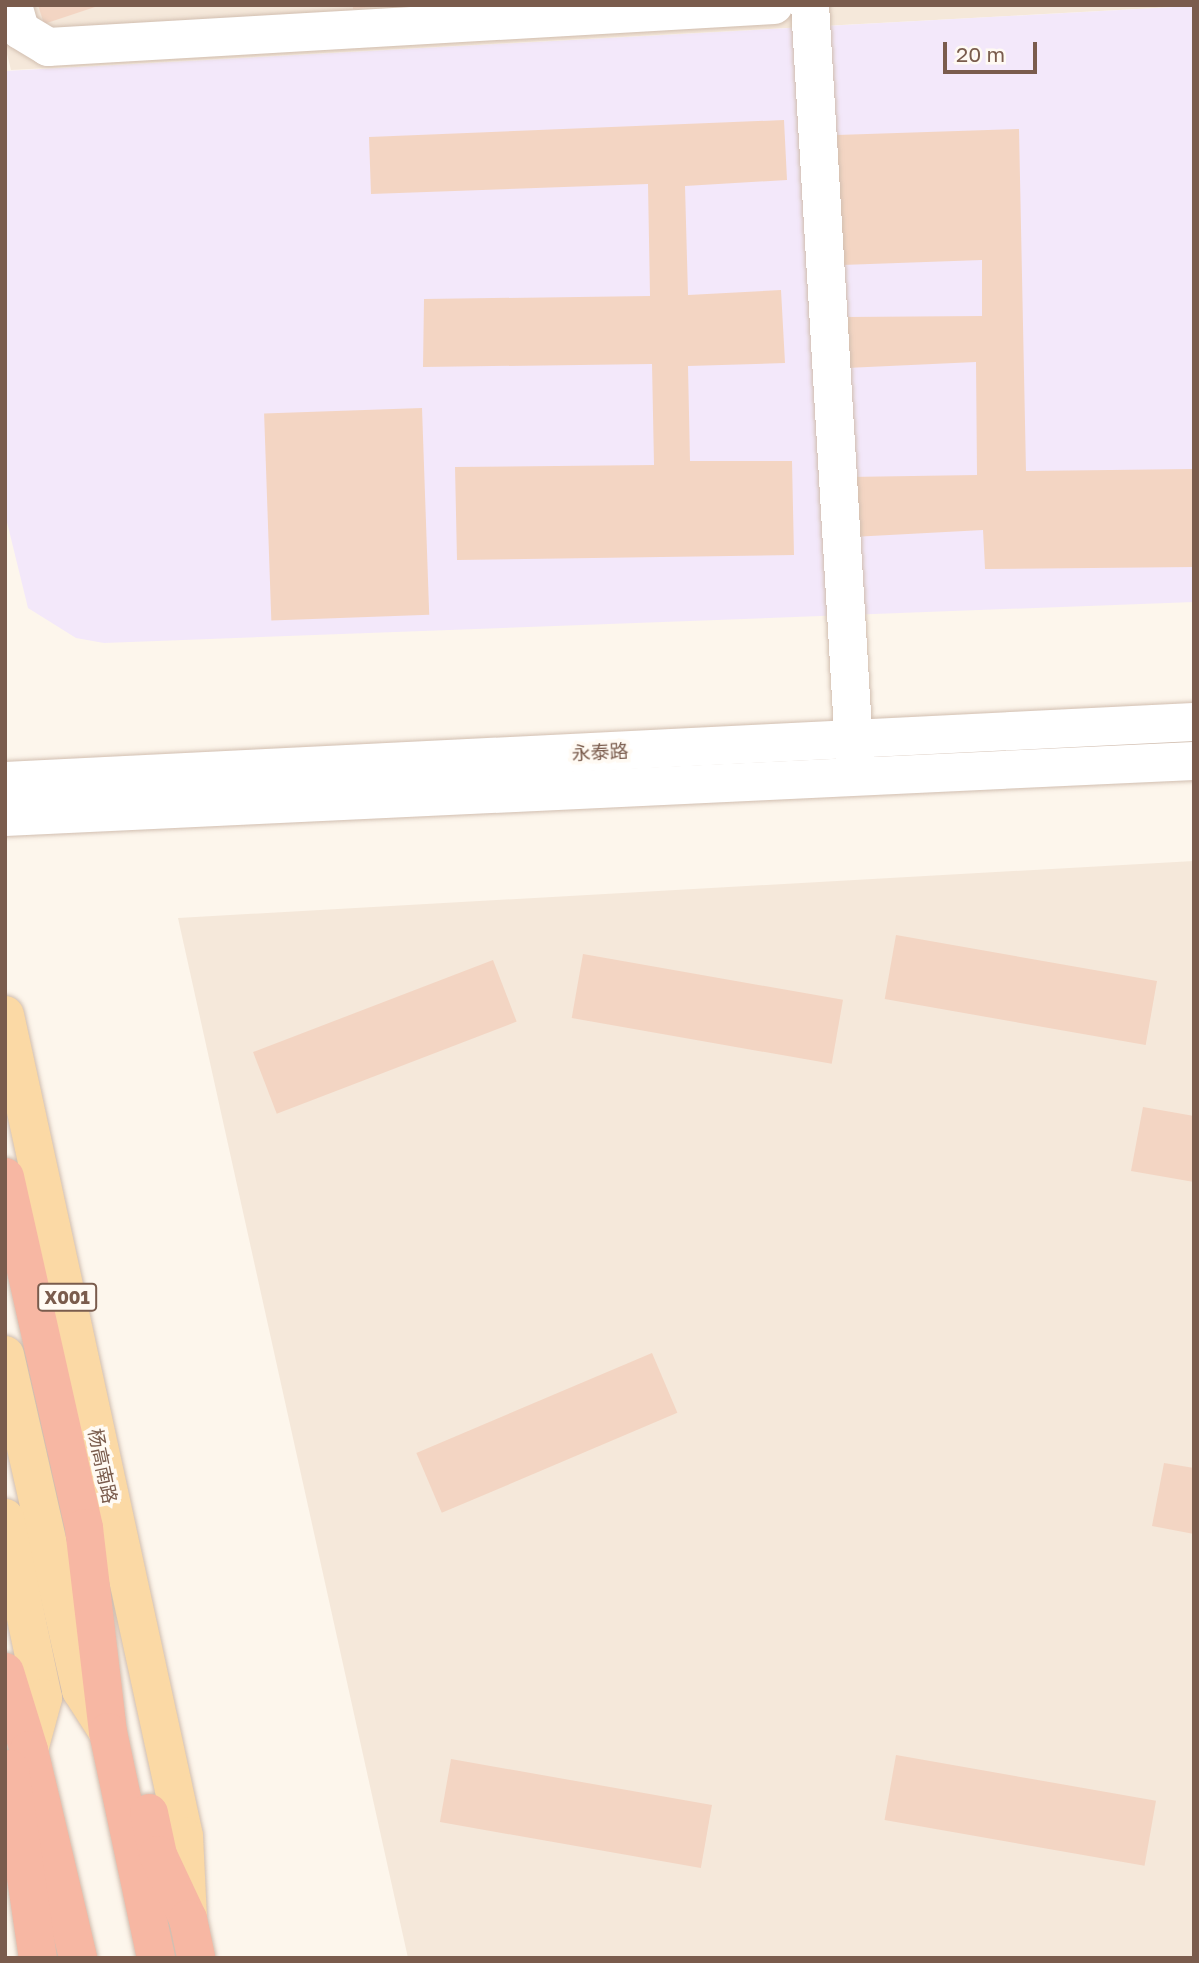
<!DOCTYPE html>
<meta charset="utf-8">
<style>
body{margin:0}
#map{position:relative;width:1199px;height:1963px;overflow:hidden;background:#fdf6ec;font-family:"Golos Text","Noto Sans SC",sans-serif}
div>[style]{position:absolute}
.residential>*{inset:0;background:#f5e8da}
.education>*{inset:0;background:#f3e8fa}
.building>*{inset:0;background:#f3d5c3;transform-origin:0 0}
.roads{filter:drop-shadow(0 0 2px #d1beb0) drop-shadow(0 0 2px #d1beb0)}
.minor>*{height:38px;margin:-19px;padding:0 19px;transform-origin:19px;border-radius:19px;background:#fff}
.major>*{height:38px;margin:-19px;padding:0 19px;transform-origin:19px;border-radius:19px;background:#fbd9a5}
.highway>*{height:38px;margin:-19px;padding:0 19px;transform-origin:19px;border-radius:19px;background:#f7b7a3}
span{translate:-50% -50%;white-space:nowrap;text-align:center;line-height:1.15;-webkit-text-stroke:7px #fffaf3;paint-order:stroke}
.shield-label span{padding:2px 5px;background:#fffaf3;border:2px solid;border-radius:5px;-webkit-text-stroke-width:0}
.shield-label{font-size:18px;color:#7a5c4d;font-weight:700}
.street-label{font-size:19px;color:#7a5c4d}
.frame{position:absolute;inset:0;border:7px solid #7a5c4d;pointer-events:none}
.scale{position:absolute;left:943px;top:42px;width:94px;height:32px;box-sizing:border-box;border:4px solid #7a5c4d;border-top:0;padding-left:9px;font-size:21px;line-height:24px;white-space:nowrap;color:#7a5c4d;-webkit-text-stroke:5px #fffaf3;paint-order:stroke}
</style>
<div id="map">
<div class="residential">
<i style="clip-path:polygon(5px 5px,1191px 5px,1192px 6px,11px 70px,5px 46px)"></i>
<i style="clip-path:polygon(1194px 861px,1194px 1958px,408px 1958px,178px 918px)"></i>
</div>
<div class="education">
<i style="clip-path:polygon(1192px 6px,1194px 602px,104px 643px,76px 638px,28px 608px,5px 514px,5px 71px)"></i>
</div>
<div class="building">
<i style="clip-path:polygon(38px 5px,98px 5px,98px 6px,44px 24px)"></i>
<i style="clip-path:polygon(353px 5px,373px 5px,373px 7px,353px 9px)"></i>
<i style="clip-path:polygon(784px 120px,787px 180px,685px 186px,688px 295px,781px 290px,785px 363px,688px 366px,690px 461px,792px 461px,794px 555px,457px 560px,455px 467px,654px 465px,652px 364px,423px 367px,424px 299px,650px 296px,648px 184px,371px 194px,369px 137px)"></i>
<i style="clip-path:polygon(1019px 129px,1026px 471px,1194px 469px,1194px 567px,985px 569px,983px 530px,852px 537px,848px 477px,977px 475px,976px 362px,846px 368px,846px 317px,982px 316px,982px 260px,842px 265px,837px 135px)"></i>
<i style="left:422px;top:408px;width:207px;height:158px;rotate:88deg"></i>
<i style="left:896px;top:935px;width:265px;height:65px;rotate:10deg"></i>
<i style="left:583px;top:954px;width:264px;height:65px;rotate:10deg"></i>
<i style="left:493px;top:960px;width:66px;height:257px;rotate:69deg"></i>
<i style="clip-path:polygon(1143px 1107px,1194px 1116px,1194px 1182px,1131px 1171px)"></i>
<i style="left:652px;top:1353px;width:65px;height:256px;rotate:67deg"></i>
<i style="clip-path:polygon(1164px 1463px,1194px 1468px,1194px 1534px,1152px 1526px)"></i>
<i style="left:896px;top:1755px;width:264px;height:66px;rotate:10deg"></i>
<i style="left:451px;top:1759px;width:265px;height:64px;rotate:10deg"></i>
</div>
<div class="roads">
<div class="minor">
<i style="left:13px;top:5px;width:26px;rotate:74deg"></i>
<i style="left:20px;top:30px;width:33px;rotate:31deg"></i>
<i style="left:48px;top:47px;width:727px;rotate:-3.31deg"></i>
<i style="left:810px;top:5px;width:761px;rotate:86.61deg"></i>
<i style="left:5px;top:781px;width:1190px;rotate:-2.84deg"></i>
<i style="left:5px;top:817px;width:1190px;rotate:-2.7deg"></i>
</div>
<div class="major">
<i style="left:5px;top:1015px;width:840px;rotate:77.7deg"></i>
<i style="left:184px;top:1836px;width:83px;rotate:87.2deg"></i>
<i style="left:5px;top:1355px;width:344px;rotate:77.2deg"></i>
<i style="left:81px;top:1690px;width:50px;rotate:57.3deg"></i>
<i style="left:5px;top:1518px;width:184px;rotate:78.1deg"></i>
<i style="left:43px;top:1698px;width:54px;rotate:105.1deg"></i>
</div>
<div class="highway">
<i style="left:5px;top:1177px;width:360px;rotate:77.3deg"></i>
<i style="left:84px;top:1528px;width:205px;rotate:83.3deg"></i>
<i style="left:108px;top:1732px;width:231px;rotate:78deg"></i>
<i style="left:5px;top:1672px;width:82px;rotate:72.9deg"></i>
<i style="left:29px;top:1750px;width:214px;rotate:76.7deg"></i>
<i style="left:10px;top:1769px;width:191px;rotate:81.6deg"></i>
<i style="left:149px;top:1813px;width:43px;rotate:77.9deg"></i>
<i style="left:158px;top:1855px;width:71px;rotate:64.9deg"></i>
<i style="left:188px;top:1919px;width:40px;rotate:78deg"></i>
</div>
</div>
<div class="shield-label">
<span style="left:67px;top:1297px">X001</span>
</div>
<div class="street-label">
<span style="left:600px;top:752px;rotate:-3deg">永泰路</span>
<span style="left:103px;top:1466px;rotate:78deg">杨高南路</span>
</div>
<div class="frame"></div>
<div class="scale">20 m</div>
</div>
